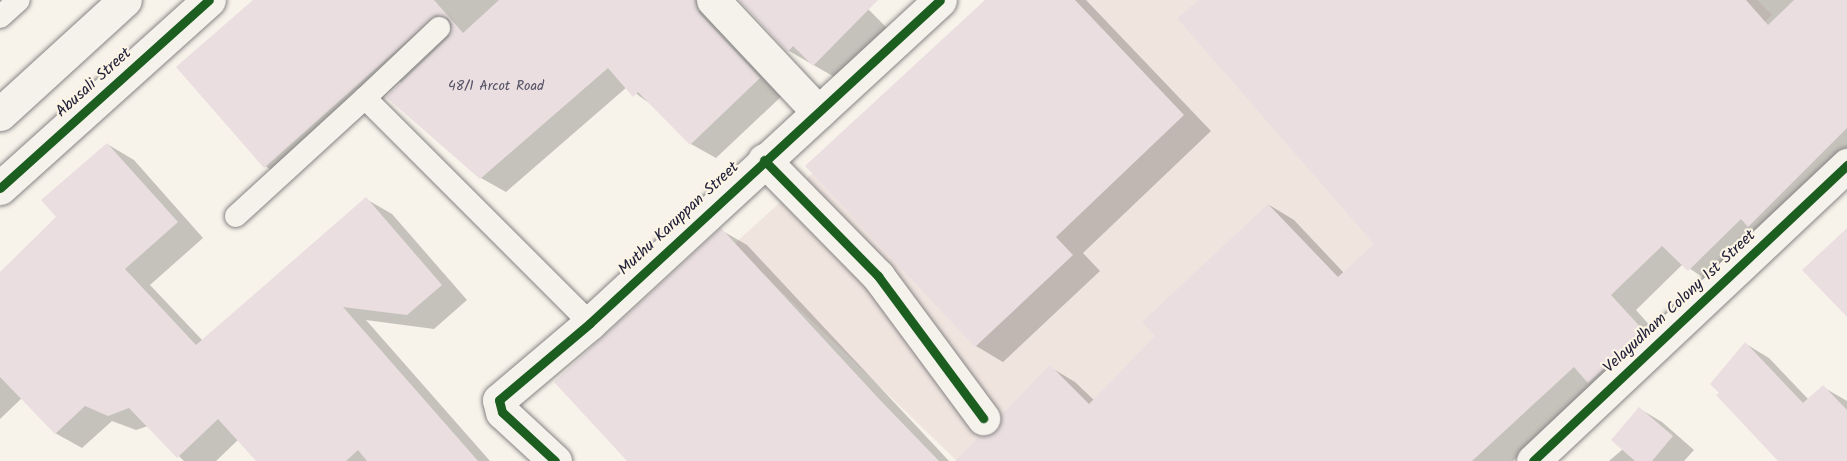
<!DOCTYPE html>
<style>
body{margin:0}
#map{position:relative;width:1847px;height:461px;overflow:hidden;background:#f7f3ea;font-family:Kalam,sans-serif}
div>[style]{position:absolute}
.built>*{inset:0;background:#f0e4df}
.shadow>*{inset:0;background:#0003}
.building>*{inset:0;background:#eadee0}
.roads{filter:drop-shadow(0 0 2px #868485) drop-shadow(0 0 2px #868485)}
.lane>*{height:22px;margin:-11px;padding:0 11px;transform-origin:11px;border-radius:11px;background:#f5f2ec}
.street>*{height:33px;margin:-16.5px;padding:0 16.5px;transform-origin:16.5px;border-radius:16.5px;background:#f5f2ec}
.secondary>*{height:33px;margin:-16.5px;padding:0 16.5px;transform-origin:16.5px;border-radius:16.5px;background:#f5f2ec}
.cycleway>*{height:9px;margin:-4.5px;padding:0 4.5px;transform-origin:4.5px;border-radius:4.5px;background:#1b5e20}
span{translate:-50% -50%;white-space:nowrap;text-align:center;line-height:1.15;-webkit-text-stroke:4.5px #fcf5e5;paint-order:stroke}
.number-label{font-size:14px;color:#555265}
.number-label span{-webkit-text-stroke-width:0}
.street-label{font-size:16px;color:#22223b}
</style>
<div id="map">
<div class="built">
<i style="clip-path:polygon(1004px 0,1757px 0,1772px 15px,1299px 461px,957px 461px,733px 245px)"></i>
</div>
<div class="shadow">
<i style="clip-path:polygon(256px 0,729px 0,785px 93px,716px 158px,691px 144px,656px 108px,627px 87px,506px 192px,481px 178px,400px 82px,290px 181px,265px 166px)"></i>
<i style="clip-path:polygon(741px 0,859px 0,888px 29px,838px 79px,789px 51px)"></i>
<i style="clip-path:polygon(986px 0,1086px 0,1211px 131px,1083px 253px,1100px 271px,1003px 362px,976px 346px)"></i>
<i style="clip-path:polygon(1201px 0,1847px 0,1847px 169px,1714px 285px,1683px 264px,1636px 310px,1668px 346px,1545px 431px,1513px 461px,989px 461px,996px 434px,1050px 367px,1075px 382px,1095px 401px,1157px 336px,1269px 205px,1294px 220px,1344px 273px,1376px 244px)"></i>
<i style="clip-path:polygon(107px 144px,134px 160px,203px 238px,150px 285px,203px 341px,366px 199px,392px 214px,467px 300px,434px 329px,366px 320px,490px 461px,258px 461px,239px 439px,216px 461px,184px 461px,148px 426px,136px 430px,112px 421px,82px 448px,55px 433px,22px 398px,0 419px,0 275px,58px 217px)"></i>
<i style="clip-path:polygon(721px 230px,747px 245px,949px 461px,629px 461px)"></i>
<i style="clip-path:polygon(1746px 344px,1769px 358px,1809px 400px,1823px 387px,1847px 401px,1847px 461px,1780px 461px)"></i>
<i style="clip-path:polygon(1640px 409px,1662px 422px,1694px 450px,1684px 461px,1609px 461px,1623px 449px)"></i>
</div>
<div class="building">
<i style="clip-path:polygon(253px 0,434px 0,463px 33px,499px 0,695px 0,699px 13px,760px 78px,690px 145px,638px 92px,633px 97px,608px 68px,480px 179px,386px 97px,449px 37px,452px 24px,448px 18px,436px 15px,264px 168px,176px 67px)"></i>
<i style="clip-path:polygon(739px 0,878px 0,813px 66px,793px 46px,788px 52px)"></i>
<i style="clip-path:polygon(985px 0,1075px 0,1184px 115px,1056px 237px,1073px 255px,975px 347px,805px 166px)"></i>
<i style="clip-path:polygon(1199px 0,1746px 0,1768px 25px,1794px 0,1847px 0,1847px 128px,1748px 227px,1741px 219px,1688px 271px,1662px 246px,1611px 295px,1644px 331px,1588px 383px,1574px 367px,1472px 461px,955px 461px,980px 436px,995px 433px,1001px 415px,1050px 365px,1089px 404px,1155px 336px,1142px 322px,1268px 204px,1338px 277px,1374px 244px,1177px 18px)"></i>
<i style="clip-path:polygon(107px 143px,178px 222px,125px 269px,196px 345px,366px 197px,442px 285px,407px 315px,343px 307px,478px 461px,367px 461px,358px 450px,346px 461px,256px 461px,218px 419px,177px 458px,129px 408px,108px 416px,85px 406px,55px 434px,0 377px,0 272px,56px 217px,41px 200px)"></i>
<i style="clip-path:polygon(721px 228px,880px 400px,939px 461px,627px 461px,554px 382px)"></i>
<i style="clip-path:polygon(1847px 228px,1847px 317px,1802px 270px)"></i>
<i style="clip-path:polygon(1745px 342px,1803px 403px,1823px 385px,1847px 410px,1847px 461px,1778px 461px,1716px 395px,1719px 393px,1710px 384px)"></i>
<i style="clip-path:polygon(1639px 407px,1673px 436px,1652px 461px,1635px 461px,1611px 440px)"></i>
</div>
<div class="roads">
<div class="lane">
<i style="left:0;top:17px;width:25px;rotate:-42deg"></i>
<i style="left:365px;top:98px;width:102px;rotate:-43.4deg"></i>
<i style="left:236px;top:216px;width:175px;rotate:-42.5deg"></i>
<i style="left:365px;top:98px;width:318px;rotate:45deg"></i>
</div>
<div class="street">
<i style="left:713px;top:0;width:154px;rotate:46.8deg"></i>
<i style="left:0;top:114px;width:169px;rotate:-42.4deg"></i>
<i style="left:764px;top:160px;width:163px;rotate:45.5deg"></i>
<i style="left:878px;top:276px;width:177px;rotate:53.5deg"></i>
<i style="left:555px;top:461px;width:72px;rotate:-137.2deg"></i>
<i style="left:502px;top:412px;width:12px;rotate:-104deg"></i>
<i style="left:499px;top:400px;width:119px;rotate:-40.2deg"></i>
<i style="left:590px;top:323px;width:476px;rotate:-42.7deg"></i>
<i style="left:1533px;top:461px;width:432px;rotate:-43.3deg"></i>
</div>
<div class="secondary">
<i style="left:0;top:188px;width:281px;rotate:-42deg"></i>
</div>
</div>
<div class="cycleway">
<i style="left:764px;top:160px;width:163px;rotate:45.5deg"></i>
<i style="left:878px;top:276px;width:177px;rotate:53.5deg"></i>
<i style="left:0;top:188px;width:281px;rotate:-42deg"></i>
<i style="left:555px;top:461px;width:72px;rotate:-137.2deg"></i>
<i style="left:502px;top:412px;width:12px;rotate:-104deg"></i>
<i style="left:499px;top:400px;width:119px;rotate:-40.2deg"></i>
<i style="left:590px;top:323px;width:476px;rotate:-42.7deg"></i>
<i style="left:1533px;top:461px;width:432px;rotate:-43.3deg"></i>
</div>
<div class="number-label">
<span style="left:496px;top:86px">48/1 Arcot Road</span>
</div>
<div class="street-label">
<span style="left:94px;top:83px;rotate:-42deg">Abusali Street</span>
<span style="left:679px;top:219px;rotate:-43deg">Muthu Karuppan Street</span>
<span style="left:1680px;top:302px;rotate:-43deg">Velayudham Colony 1st Street</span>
</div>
</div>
